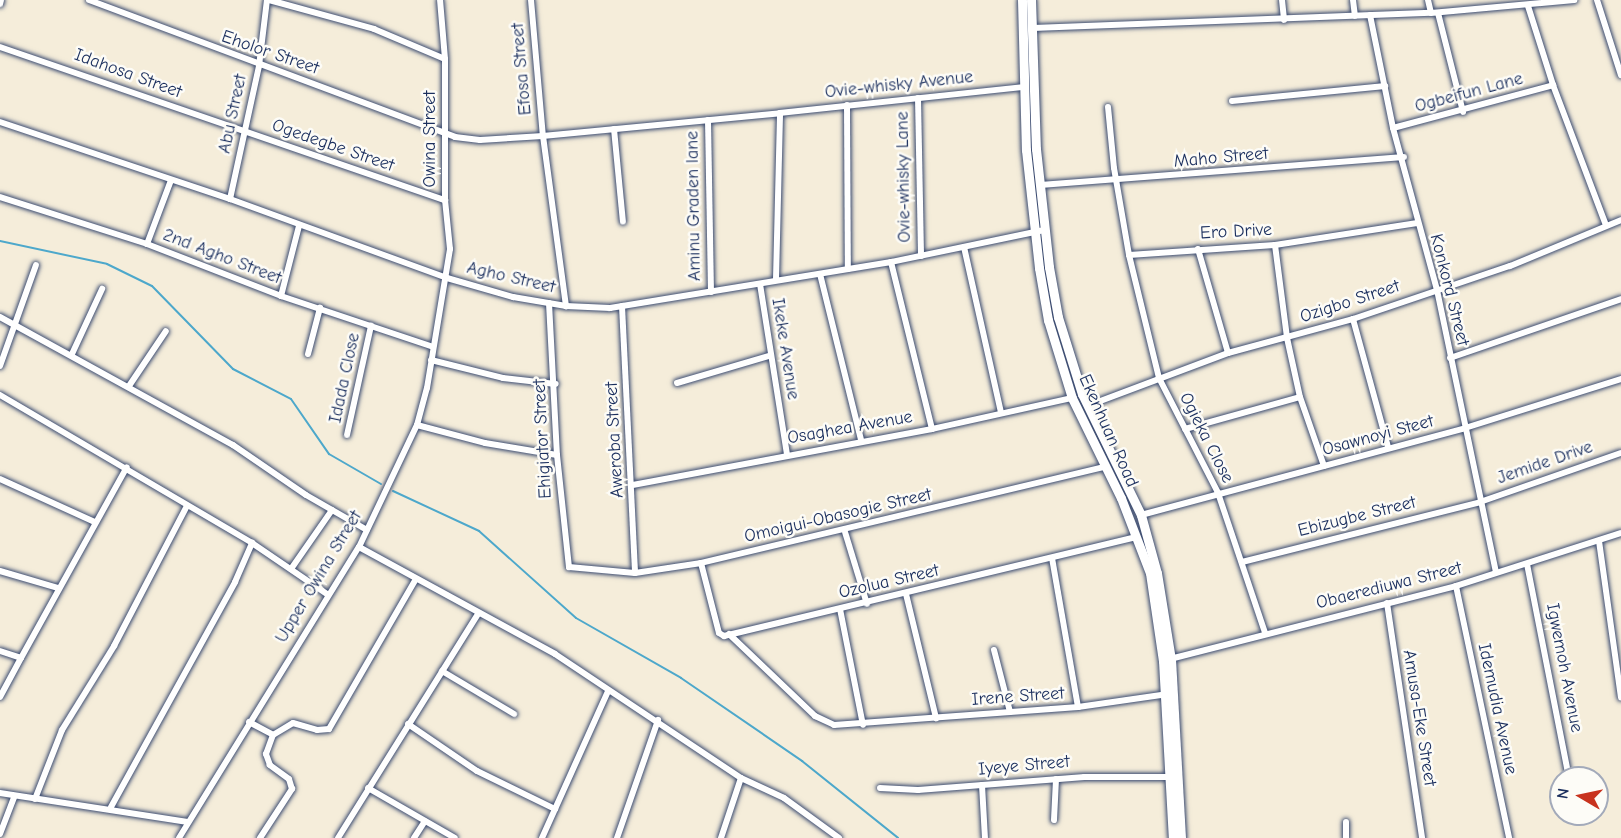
<!DOCTYPE html>
<style>
body{margin:0}
#map{position:relative;width:1621px;height:838px;overflow:hidden;background:#f5edda;font-family:"Comic Neue",sans-serif}
div>[style]{position:absolute}
.stream>*{height:2px;margin:-1px;padding:0 1px;transform-origin:1px;border-radius:1px;background:#4da8cb}
.roads{filter:drop-shadow(0 0 2px #3c4c71) drop-shadow(0 0 2px #3c4c71)}
.minor>*{height:6px;margin:-3px;padding:0 3px;transform-origin:3px;border-radius:3px;background:#fff}
.secondary>*{height:9px;margin:-4.5px;padding:0 4.5px;transform-origin:4.5px;border-radius:4.5px;background:#fff}
span{translate:-50% -50%;white-space:nowrap;text-align:center;line-height:1.15;-webkit-text-stroke:5px #fdfcf7;paint-order:stroke}
.street-label{font-size:18px;color:#1b2f5e}
.north{position:absolute;left:1549px;top:766px;width:60px;height:60px;box-sizing:border-box;background:#fdfcf7;border:2px solid #a3aaba;border-radius:50%;rotate:279deg;font-size:16px;font-weight:700;line-height:24px;text-align:center;color:#1b2f5e}
.north::after{content:'';display:block;margin:auto;width:21px;height:27px;background:#c8321e;clip-path:polygon(50% 0,100% 100%,50% 72%,0 100%)}
</style>
<div id="map">
<div class="stream">
<i style="left:0;top:241px;width:109px;rotate:12.1deg"></i>
<i style="left:107px;top:264px;width:50px;rotate:26.1deg"></i>
<i style="left:152px;top:286px;width:116px;rotate:45.7deg"></i>
<i style="left:233px;top:369px;width:65px;rotate:27.3deg"></i>
<i style="left:291px;top:399px;width:67px;rotate:55.4deg"></i>
<i style="left:329px;top:454px;width:60px;rotate:30deg"></i>
<i style="left:393px;top:491px;width:95px;rotate:24.9deg"></i>
<i style="left:479px;top:531px;width:130px;rotate:41.9deg"></i>
<i style="left:576px;top:618px;width:121px;rotate:29.7deg"></i>
<i style="left:681px;top:678px;width:147px;rotate:34.4deg"></i>
<i style="left:802px;top:761px;width:123px;rotate:38.7deg"></i>
</div>
<div class="roads">
<div class="minor">
<i style="left:89px;top:0;width:391px;rotate:20.5deg"></i>
<i style="left:455px;top:137px;width:25px;rotate:7deg"></i>
<i style="left:480px;top:140px;width:63px;rotate:-3.6deg"></i>
<i style="left:543px;top:136px;width:238px;rotate:-5.5deg"></i>
<i style="left:269px;top:0;width:109px;rotate:15.4deg"></i>
<i style="left:374px;top:29px;width:77px;rotate:22.9deg"></i>
<i style="left:531px;top:0;width:137px;rotate:85deg"></i>
<i style="left:543px;top:136px;width:172px;rotate:82.3deg"></i>
<i style="left:1282px;top:0;width:20px;rotate:84deg"></i>
<i style="left:1353px;top:0;width:16px;rotate:83deg"></i>
<i style="left:1428px;top:0;width:13px;rotate:77deg"></i>
<i style="left:1597px;top:0;width:79px;rotate:72.3deg"></i>
<i style="left:0;top:4px;width:4px;rotate:-76deg"></i>
<i style="left:1528px;top:6px;width:83px;rotate:72.4deg"></i>
<i style="left:1553px;top:85px;width:150px;rotate:69.3deg"></i>
<i style="left:1438px;top:13px;width:102px;rotate:75.8deg"></i>
<i style="left:1370px;top:15px;width:115px;rotate:78.5deg"></i>
<i style="left:1393px;top:128px;width:168px;rotate:74.8deg"></i>
<i style="left:1437px;top:290px;width:288px;rotate:78.2deg"></i>
<i style="left:1033px;top:28px;width:398px;rotate:-2.2deg"></i>
<i style="left:1431px;top:13px;width:144px;rotate:-5.2deg"></i>
<i style="left:0;top:47px;width:471px;rotate:19deg"></i>
<i style="left:918px;top:98px;width:158px;rotate:88.9deg"></i>
<i style="left:1232px;top:101px;width:154px;rotate:-5.6deg"></i>
<i style="left:847px;top:105px;width:164px;rotate:89.7deg"></i>
<i style="left:1108px;top:107px;width:61px;rotate:84.4deg"></i>
<i style="left:1114px;top:168px;width:88px;rotate:80.2deg"></i>
<i style="left:1129px;top:255px;width:127px;rotate:76.3deg"></i>
<i style="left:1159px;top:378px;width:129px;rotate:62.8deg"></i>
<i style="left:1218px;top:493px;width:148px;rotate:71.4deg"></i>
<i style="left:708px;top:120px;width:172px;rotate:89deg"></i>
<i style="left:0;top:122px;width:243px;rotate:18.5deg"></i>
<i style="left:230px;top:199px;width:231px;rotate:20deg"></i>
<i style="left:447px;top:278px;width:69px;rotate:16.1deg"></i>
<i style="left:513px;top:297px;width:54px;rotate:9.6deg"></i>
<i style="left:566px;top:306px;width:44px;rotate:2.6deg"></i>
<i style="left:610px;top:308px;width:285px;rotate:-9.3deg"></i>
<i style="left:891px;top:262px;width:156px;rotate:-11.8deg"></i>
<i style="left:1393px;top:128px;width:166px;rotate:-15deg"></i>
<i style="left:614px;top:129px;width:93px;rotate:84.5deg"></i>
<i style="left:1040px;top:185px;width:365px;rotate:-4.4deg"></i>
<i style="left:0;top:197px;width:154px;rotate:17.7deg"></i>
<i style="left:147px;top:244px;width:144px;rotate:21.2deg"></i>
<i style="left:281px;top:296px;width:160px;rotate:18.5deg"></i>
<i style="left:230px;top:199px;width:136px;rotate:-77.7deg"></i>
<i style="left:259px;top:66px;width:66px;rotate:-83.1deg"></i>
<i style="left:147px;top:244px;width:68px;rotate:-69.4deg"></i>
<i style="left:1275px;top:245px;width:94px;rotate:82.6deg"></i>
<i style="left:1287px;top:338px;width:60px;rotate:77.6deg"></i>
<i style="left:1300px;top:397px;width:73px;rotate:70.8deg"></i>
<i style="left:964px;top:247px;width:170px;rotate:77.4deg"></i>
<i style="left:1198px;top:249px;width:108px;rotate:73.9deg"></i>
<i style="left:1129px;top:255px;width:146px;rotate:-3.9deg"></i>
<i style="left:1275px;top:245px;width:144px;rotate:-8.8deg"></i>
<i style="left:891px;top:262px;width:172px;rotate:76.2deg"></i>
<i style="left:820px;top:274px;width:171px;rotate:76.1deg"></i>
<i style="left:776px;top:279px;width:166px;rotate:-88.6deg"></i>
<i style="left:780px;top:113px;width:243px;rotate:-6.1deg"></i>
<i style="left:760px;top:284px;width:172px;rotate:81deg"></i>
<i style="left:281px;top:296px;width:72px;rotate:-75.6deg"></i>
<i style="left:549px;top:303px;width:152px;rotate:87deg"></i>
<i style="left:557px;top:455px;width:113px;rotate:83.9deg"></i>
<i style="left:569px;top:567px;width:66px;rotate:5.2deg"></i>
<i style="left:635px;top:573px;width:67px;rotate:-8.6deg"></i>
<i style="left:701px;top:563px;width:415px;rotate:-13.4deg"></i>
<i style="left:622px;top:306px;width:267px;rotate:87.2deg"></i>
<i style="left:0;top:317px;width:266px;rotate:28.8deg"></i>
<i style="left:233px;top:445px;width:88px;rotate:34.4deg"></i>
<i style="left:306px;top:495px;width:70px;rotate:29.8deg"></i>
<i style="left:1353px;top:319px;width:133px;rotate:74.7deg"></i>
<i style="left:72px;top:354px;width:72px;rotate:-65.2deg"></i>
<i style="left:308px;top:354px;width:48px;rotate:-75.4deg"></i>
<i style="left:1450px;top:358px;width:181px;rotate:-19deg"></i>
<i style="left:431px;top:360px;width:74px;rotate:14deg"></i>
<i style="left:503px;top:378px;width:53px;rotate:6.5deg"></i>
<i style="left:0;top:366px;width:107px;rotate:-70.4deg"></i>
<i style="left:677px;top:383px;width:96px;rotate:-16.4deg"></i>
<i style="left:129px;top:386px;width:66px;rotate:-56.1deg"></i>
<i style="left:0;top:395px;width:292px;rotate:30.4deg"></i>
<i style="left:252px;top:543px;width:91px;rotate:34.2deg"></i>
<i style="left:1087px;top:406px;width:151px;rotate:-20.6deg"></i>
<i style="left:1228px;top:353px;width:130px;rotate:-15.2deg"></i>
<i style="left:1353px;top:319px;width:166px;rotate:-18.7deg"></i>
<i style="left:1510px;top:266px;width:120px;rotate:-22.5deg"></i>
<i style="left:417px;top:425px;width:70px;rotate:14.8deg"></i>
<i style="left:485px;top:443px;width:73px;rotate:9.5deg"></i>
<i style="left:1185px;top:429px;width:119px;rotate:-15.5deg"></i>
<i style="left:347px;top:435px;width:112px;rotate:-77.6deg"></i>
<i style="left:0;top:479px;width:104px;rotate:24.4deg"></i>
<i style="left:633px;top:485px;width:304px;rotate:-10.6deg"></i>
<i style="left:932px;top:429px;width:143px;rotate:-12.5deg"></i>
<i style="left:1141px;top:515px;width:335px;rotate:-15deg"></i>
<i style="left:1465px;top:428px;width:164px;rotate:-17.4deg"></i>
<i style="left:845px;top:532px;width:75px;rotate:73deg"></i>
<i style="left:1599px;top:541px;width:158px;rotate:82deg"></i>
<i style="left:359px;top:547px;width:223px;rotate:28.6deg"></i>
<i style="left:555px;top:654px;width:224px;rotate:33.7deg"></i>
<i style="left:741px;top:778px;width:47px;rotate:24.9deg"></i>
<i style="left:784px;top:798px;width:68px;rotate:36deg"></i>
<i style="left:1052px;top:558px;width:151px;rotate:80.1deg"></i>
<i style="left:1242px;top:562px;width:245px;rotate:-14.1deg"></i>
<i style="left:1480px;top:502px;width:149px;rotate:-19.2deg"></i>
<i style="left:701px;top:563px;width:72px;rotate:75.6deg"></i>
<i style="left:719px;top:633px;width:6px;rotate:31deg"></i>
<i style="left:724px;top:636px;width:423px;rotate:-13.5deg"></i>
<i style="left:1527px;top:564px;width:218px;rotate:78.9deg"></i>
<i style="left:291px;top:569px;width:72px;rotate:-55.2deg"></i>
<i style="left:0;top:571px;width:60px;rotate:16.3deg"></i>
<i style="left:1456px;top:586px;width:258px;rotate:78.1deg"></i>
<i style="left:906px;top:594px;width:128px;rotate:76.4deg"></i>
<i style="left:1387px;top:603px;width:238px;rotate:81.5deg"></i>
<i style="left:840px;top:609px;width:118px;rotate:78.8deg"></i>
<i style="left:729px;top:634px;width:119px;rotate:43.6deg"></i>
<i style="left:815px;top:716px;width:21px;rotate:25deg"></i>
<i style="left:834px;top:725px;width:245px;rotate:-4.2deg"></i>
<i style="left:1078px;top:707px;width:91px;rotate:-8.2deg"></i>
<i style="left:994px;top:650px;width:64px;rotate:75.5deg"></i>
<i style="left:0;top:651px;width:22px;rotate:18deg"></i>
<i style="left:21px;top:658px;width:44px;rotate:118.3deg"></i>
<i style="left:21px;top:658px;width:218px;rotate:-61deg"></i>
<i style="left:1170px;top:659px;width:295px;rotate:-14.3deg"></i>
<i style="left:1456px;top:586px;width:173px;rotate:-17.8deg"></i>
<i style="left:442px;top:671px;width:84px;rotate:30.8deg"></i>
<i style="left:249px;top:722px;width:27px;rotate:28deg"></i>
<i style="left:408px;top:724px;width:83px;rotate:34.3deg"></i>
<i style="left:477px;top:771px;width:87px;rotate:26deg"></i>
<i style="left:982px;top:785px;width:53px;rotate:86.8deg"></i>
<i style="left:368px;top:788px;width:100px;rotate:29.9deg"></i>
<i style="left:880px;top:788px;width:38px;rotate:3deg"></i>
<i style="left:918px;top:790px;width:167px;rotate:-4.5deg"></i>
<i style="left:1084px;top:777px;width:86px"></i>
<i style="left:0;top:793px;width:190px;rotate:8.8deg"></i>
<i style="left:35px;top:799px;width:74px;rotate:-68.6deg"></i>
<i style="left:62px;top:730px;width:99px;rotate:-58.2deg"></i>
<i style="left:114px;top:646px;width:158px;rotate:-62.5deg"></i>
<i style="left:111px;top:807px;width:257px;rotate:-61.1deg"></i>
<i style="left:235px;top:582px;width:43px;rotate:-66.4deg"></i>
<i style="left:1054px;top:820px;width:41px;rotate:-87.2deg"></i>
<i style="left:0;top:834px;width:40px;rotate:-69deg"></i>
<i style="left:179px;top:838px;width:342px;rotate:-58.3deg"></i>
<i style="left:359px;top:547px;width:135px;rotate:-64.6deg"></i>
<i style="left:417px;top:425px;width:38px;rotate:-75deg"></i>
<i style="left:427px;top:388px;width:141px;rotate:-80.6deg"></i>
<i style="left:450px;top:249px;width:49px;rotate:-95.8deg"></i>
<i style="left:445px;top:200px;width:141px;rotate:-90deg"></i>
<i style="left:445px;top:59px;width:59px;rotate:-94.8deg"></i>
<i style="left:260px;top:838px;width:59px;rotate:-56.9deg"></i>
<i style="left:292px;top:789px;width:10px;rotate:-107deg"></i>
<i style="left:289px;top:779px;width:24px;rotate:-144deg"></i>
<i style="left:270px;top:765px;width:12px;rotate:-110deg"></i>
<i style="left:266px;top:754px;width:20px;rotate:-70deg"></i>
<i style="left:273px;top:735px;width:23px;rotate:-31deg"></i>
<i style="left:293px;top:723px;width:25px;rotate:16deg"></i>
<i style="left:317px;top:730px;width:12px;rotate:-5deg"></i>
<i style="left:329px;top:729px;width:173px;rotate:-59.9deg"></i>
<i style="left:338px;top:838px;width:264px;rotate:-58deg"></i>
<i style="left:414px;top:838px;width:20px;rotate:-57deg"></i>
<i style="left:542px;top:838px;width:161px;rotate:-65.8deg"></i>
<i style="left:617px;top:838px;width:125px;rotate:-70.8deg"></i>
<i style="left:721px;top:838px;width:63px;rotate:-71.6deg"></i>
<i style="left:1346px;top:838px;width:16px;rotate:-90deg"></i>
</div>
<div class="secondary">
<i style="left:1022px;top:0;width:150px;rotate:88.5deg"></i>
<i style="left:1026px;top:150px;width:119px;rotate:83.7deg"></i>
<i style="left:1039px;top:268px;width:53px;rotate:80.2deg"></i>
<i style="left:1048px;top:320px;width:82px;rotate:72.9deg"></i>
<i style="left:1072px;top:398px;width:111px;rotate:63.9deg"></i>
<i style="left:1121px;top:498px;width:80px;rotate:68.9deg"></i>
<i style="left:1150px;top:573px;width:89px;rotate:81.6deg"></i>
<i style="left:1163px;top:661px;width:177px;rotate:86.8deg"></i>
<i style="left:1031px;top:0;width:149px;rotate:88.1deg"></i>
<i style="left:1036px;top:149px;width:119px;rotate:83.7deg"></i>
<i style="left:1049px;top:267px;width:51px;rotate:79.8deg"></i>
<i style="left:1058px;top:317px;width:81px;rotate:72.7deg"></i>
<i style="left:1082px;top:394px;width:135px;rotate:64deg"></i>
<i style="left:1141px;top:515px;width:60px;rotate:74.6deg"></i>
<i style="left:1157px;top:573px;width:87px;rotate:80.8deg"></i>
<i style="left:1171px;top:659px;width:179px;rotate:86.8deg"></i>
</div>
</div>
<div class="street-label">
<span style="left:270px;top:53px;rotate:19deg">Eholor Street</span>
<span style="left:522px;top:69px;rotate:-95deg">Efosa Street</span>
<span style="left:128px;top:74px;rotate:20deg">Idahosa Street</span>
<span style="left:899px;top:85px;rotate:-6deg">Ovie-whisky Avenue</span>
<span style="left:1469px;top:93px;rotate:-15deg">Ogbeifun Lane</span>
<span style="left:233px;top:114px;rotate:-78deg">Abu Street</span>
<span style="left:430px;top:139px;rotate:-90deg">Owina Street</span>
<span style="left:333px;top:146px;rotate:19deg">Ogedegbe Street</span>
<span style="left:1221px;top:158px;rotate:-5deg">Maho Street</span>
<span style="left:904px;top:177px;rotate:-91deg">Ovie-whisky Lane</span>
<span style="left:694px;top:206px;rotate:-91deg">Aminu Graden lane</span>
<span style="left:1236px;top:232px;rotate:-3deg">Ero Drive</span>
<span style="left:222px;top:257px;rotate:21deg">2nd Agho Street</span>
<span style="left:511px;top:278px;rotate:13deg">Agho Street</span>
<span style="left:1449px;top:290px;rotate:76deg">Konkord Street</span>
<span style="left:1350px;top:302px;rotate:-18deg">Ozigbo Street</span>
<span style="left:785px;top:349px;rotate:81deg">Ikeke Avenue</span>
<span style="left:345px;top:378px;rotate:-78deg">Idada Close</span>
<span style="left:850px;top:428px;rotate:-10deg">Osaghea Avenue</span>
<span style="left:1108px;top:431px;rotate:66deg">Ekenhuan Road</span>
<span style="left:1378px;top:436px;rotate:-15deg">Osawnoyi Steet</span>
<span style="left:1206px;top:438px;rotate:63deg">Ogieka Close</span>
<span style="left:543px;top:439px;rotate:-93deg">Ehigiator Street</span>
<span style="left:615px;top:440px;rotate:-93deg">Aweroba Street</span>
<span style="left:1545px;top:463px;rotate:-19deg">Jemide Drive</span>
<span style="left:838px;top:516px;rotate:-13deg">Omoigui-Obasogie Street</span>
<span style="left:1357px;top:517px;rotate:-14deg">Ebizugbe Street</span>
<span style="left:319px;top:577px;rotate:-59deg">Upper Owina Street</span>
<span style="left:889px;top:582px;rotate:-13deg">Ozolua Street</span>
<span style="left:1389px;top:586px;rotate:-14deg">Obaerediuwa Street</span>
<span style="left:1564px;top:668px;rotate:79deg">Igwemoh Avenue</span>
<span style="left:1018px;top:697px;rotate:-4deg">Irene Street</span>
<span style="left:1497px;top:709px;rotate:78deg">Idemudia Avenue</span>
<span style="left:1419px;top:718px;rotate:81deg">Amusa-Eke Street</span>
<span style="left:1024px;top:766px;rotate:-5deg">Iyeye Street</span>
</div>
<div class="north">N</div>
</div>
